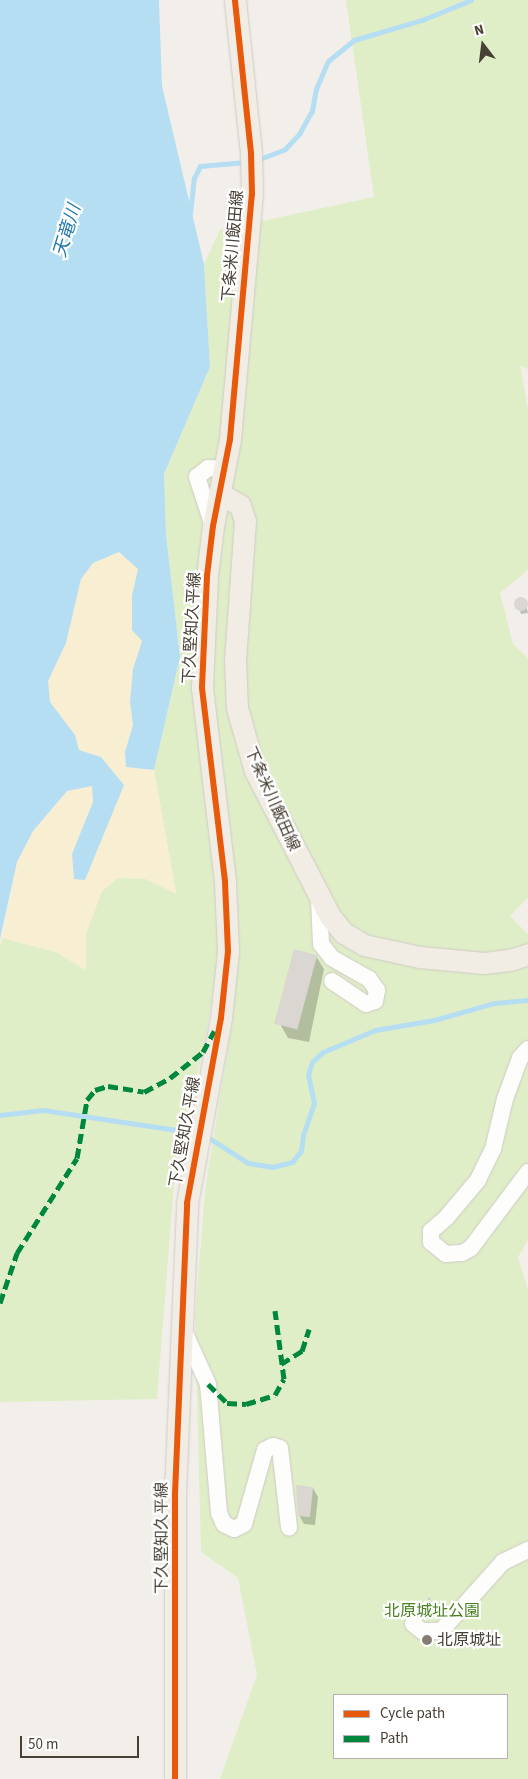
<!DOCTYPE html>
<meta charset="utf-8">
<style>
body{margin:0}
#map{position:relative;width:528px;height:1779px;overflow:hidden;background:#f2efea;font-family:"Source Sans 3","Noto Sans JP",sans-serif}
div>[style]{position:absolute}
.green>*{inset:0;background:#e0eec7}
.sand>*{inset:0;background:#f8eed2}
.water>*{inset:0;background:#b6def3}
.shadow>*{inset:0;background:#0003}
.stream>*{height:5px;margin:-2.5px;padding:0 2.5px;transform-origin:2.5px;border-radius:2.5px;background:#b6def3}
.building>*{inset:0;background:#dad6d1;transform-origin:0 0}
.round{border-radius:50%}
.path>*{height:3px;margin-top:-1.5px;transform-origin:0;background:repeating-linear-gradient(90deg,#d2cfca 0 2.5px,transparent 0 5px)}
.roads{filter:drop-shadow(0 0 1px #cecbc6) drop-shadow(0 0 1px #cecbc6)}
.minor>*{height:16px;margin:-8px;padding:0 8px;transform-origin:8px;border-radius:8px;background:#fdfdfc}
.major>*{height:21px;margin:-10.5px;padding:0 10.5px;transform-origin:10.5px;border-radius:10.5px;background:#f1ece4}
.quiet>*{height:5px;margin-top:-2.5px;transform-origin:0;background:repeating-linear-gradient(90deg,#00873e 0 10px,transparent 0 15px)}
.cycleway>*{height:6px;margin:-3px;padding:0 3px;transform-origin:3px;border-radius:3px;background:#e8590c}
.dots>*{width:14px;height:14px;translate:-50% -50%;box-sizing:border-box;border:2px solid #fff;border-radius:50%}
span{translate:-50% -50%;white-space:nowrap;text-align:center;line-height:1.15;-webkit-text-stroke:4.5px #fff;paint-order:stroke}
.street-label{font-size:16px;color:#484035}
.park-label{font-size:16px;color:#498022}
.poi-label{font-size:16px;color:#484035}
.left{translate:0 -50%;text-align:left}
.water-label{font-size:18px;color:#2178ae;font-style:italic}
.legend{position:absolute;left:333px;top:1694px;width:175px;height:65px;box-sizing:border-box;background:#fff;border:1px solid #b6b3ae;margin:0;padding:6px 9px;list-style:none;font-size:15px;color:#484035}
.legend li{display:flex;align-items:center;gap:10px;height:25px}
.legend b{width:25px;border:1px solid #b6b3ae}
.north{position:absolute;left:458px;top:20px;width:50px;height:50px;-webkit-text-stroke:4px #fff;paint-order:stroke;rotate:345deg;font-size:14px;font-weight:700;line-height:20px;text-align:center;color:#484035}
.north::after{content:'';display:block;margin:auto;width:18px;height:22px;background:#484035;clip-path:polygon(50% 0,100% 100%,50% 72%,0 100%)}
.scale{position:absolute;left:20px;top:1736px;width:119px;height:22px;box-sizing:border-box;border:2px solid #484035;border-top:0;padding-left:6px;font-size:15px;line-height:18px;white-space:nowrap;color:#484035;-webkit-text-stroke:4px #fff;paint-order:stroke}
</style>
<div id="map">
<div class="green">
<i style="clip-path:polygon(evenodd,346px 0,528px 0,528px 369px,520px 365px,528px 408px,528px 570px,500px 593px,513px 644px,528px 658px,528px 898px,510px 916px,528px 934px,528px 1240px,518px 1257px,528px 1290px,528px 1779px,220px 1779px,257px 1675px,238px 1578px,201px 1552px,195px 1317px,205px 1191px,231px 1027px,214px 988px,203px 1052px,177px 1146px,157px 1399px,0 1402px,0 946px,2px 938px,56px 952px,86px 970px,86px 933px,102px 891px,118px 878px,146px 879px,176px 893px,154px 770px,180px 657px,166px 534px,164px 474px,210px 367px,204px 264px,220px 230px,374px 197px,346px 0,334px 1695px,507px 1695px,507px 1758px,334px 1758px,334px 1695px)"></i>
</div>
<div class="sand">
<i style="clip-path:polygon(119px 552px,138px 568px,132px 596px,142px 641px,133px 669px,130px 702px,133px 725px,125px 752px,126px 767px,154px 770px,176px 894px,146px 879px,118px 878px,102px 891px,86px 933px,86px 970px,56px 952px,2px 938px,17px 862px,33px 831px,68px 791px,92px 786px,93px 802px,72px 854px,115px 802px,124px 785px,101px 757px,79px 750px,75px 735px,50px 702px,48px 681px,66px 643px,81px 579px,93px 563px)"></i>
</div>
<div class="water">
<i style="clip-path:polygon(0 0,159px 0,162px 86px,204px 264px,210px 367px,164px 474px,166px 534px,180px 657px,154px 770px,126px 767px,125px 752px,133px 725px,130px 702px,133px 669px,142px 641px,132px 630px,132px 596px,138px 569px,119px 552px,93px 563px,81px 579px,66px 643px,48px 681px,50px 702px,75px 735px,79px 750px,101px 757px,124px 785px,85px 880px,74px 879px,72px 854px,93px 802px,92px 786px,67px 791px,33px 831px,17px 862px,0 939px)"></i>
</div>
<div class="shadow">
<i style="clip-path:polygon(525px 600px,528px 613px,521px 614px,517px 602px)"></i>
<i style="clip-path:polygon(316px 956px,324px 969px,309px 1042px,288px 1038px,280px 1024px)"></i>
<i style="clip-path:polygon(313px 1488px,318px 1497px,315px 1525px,304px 1524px,299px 1515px)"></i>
</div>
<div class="stream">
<i style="left:257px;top:160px;width:30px;rotate:-21deg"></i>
<i style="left:285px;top:149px;width:21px;rotate:-47deg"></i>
<i style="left:299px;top:134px;width:26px;rotate:-61deg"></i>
<i style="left:312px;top:111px;width:22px;rotate:-80deg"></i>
<i style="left:316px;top:89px;width:30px;rotate:-67deg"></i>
<i style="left:328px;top:61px;width:33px;rotate:-39deg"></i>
<i style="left:354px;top:40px;width:71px;rotate:-16.4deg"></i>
<i style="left:422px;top:20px;width:53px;rotate:-22.2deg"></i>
<i style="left:190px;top:214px;width:36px;rotate:-84deg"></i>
<i style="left:194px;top:178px;width:13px;rotate:-63deg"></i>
<i style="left:200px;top:166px;width:46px;rotate:-5deg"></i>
<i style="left:0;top:1115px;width:43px;rotate:-6.6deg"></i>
<i style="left:43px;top:1110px;width:135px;rotate:8.5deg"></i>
<i style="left:209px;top:1138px;width:46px;rotate:32.7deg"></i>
<i style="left:248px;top:1163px;width:25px;rotate:9deg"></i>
<i style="left:273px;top:1167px;width:20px;rotate:-15deg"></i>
<i style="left:292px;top:1162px;width:14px;rotate:-51deg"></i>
<i style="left:301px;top:1151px;width:16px;rotate:-83deg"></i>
<i style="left:303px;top:1135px;width:34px;rotate:-71deg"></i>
<i style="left:314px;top:1103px;width:29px;rotate:-102deg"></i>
<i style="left:308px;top:1075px;width:14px;rotate:-73deg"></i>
<i style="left:312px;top:1062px;width:15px;rotate:-42deg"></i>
<i style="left:323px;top:1052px;width:56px;rotate:-22.9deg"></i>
<i style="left:375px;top:1030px;width:60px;rotate:-9.6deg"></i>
<i style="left:434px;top:1020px;width:62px;rotate:-15.8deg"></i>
<i style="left:494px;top:1003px;width:34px;rotate:-5deg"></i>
</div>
<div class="building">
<i class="round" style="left:514px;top:597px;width:14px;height:14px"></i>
<i style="left:294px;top:949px;width:24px;height:77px;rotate:15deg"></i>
<i style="clip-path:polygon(296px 1485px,313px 1487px,310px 1517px,298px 1516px)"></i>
</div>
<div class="path">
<i style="left:421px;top:1612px;width:17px;rotate:-59deg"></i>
</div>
<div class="roads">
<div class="minor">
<i style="left:213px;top:526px;width:52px;rotate:-108.1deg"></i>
<i style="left:197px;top:477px;width:14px;rotate:-39deg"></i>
<i style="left:208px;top:468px;width:17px;rotate:3deg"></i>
<i style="left:319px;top:898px;width:46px;rotate:87.5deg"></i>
<i style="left:321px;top:944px;width:18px;rotate:52deg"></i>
<i style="left:332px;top:958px;width:43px;rotate:29.6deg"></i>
<i style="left:369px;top:979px;width:14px;rotate:54deg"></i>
<i style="left:377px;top:990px;width:11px;rotate:100deg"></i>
<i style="left:375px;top:1001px;width:9px;rotate:162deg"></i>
<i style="left:366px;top:1004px;width:41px;rotate:-145.9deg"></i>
<i style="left:528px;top:1049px;width:12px;rotate:132deg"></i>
<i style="left:520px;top:1058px;width:44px;rotate:110.1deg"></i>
<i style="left:505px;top:1099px;width:51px;rotate:103.5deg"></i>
<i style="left:493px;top:1149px;width:34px;rotate:116deg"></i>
<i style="left:478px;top:1180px;width:50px;rotate:130.1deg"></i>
<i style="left:446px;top:1218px;width:20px;rotate:139deg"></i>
<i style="left:431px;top:1231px;width:11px;rotate:90deg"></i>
<i style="left:431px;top:1242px;width:19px;rotate:39deg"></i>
<i style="left:446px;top:1254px;width:16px;rotate:-4deg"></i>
<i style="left:462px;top:1253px;width:10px;rotate:-29deg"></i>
<i style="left:471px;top:1248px;width:95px;rotate:-53.1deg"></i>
<i style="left:183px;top:1329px;width:60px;rotate:65.6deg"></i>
<i style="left:208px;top:1384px;width:129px;rotate:85.1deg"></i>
<i style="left:219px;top:1513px;width:12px;rotate:66deg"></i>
<i style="left:224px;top:1524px;width:11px;rotate:27deg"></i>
<i style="left:234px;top:1529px;width:11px;rotate:-27deg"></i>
<i style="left:244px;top:1524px;width:77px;rotate:-74.2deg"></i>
<i style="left:265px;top:1450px;width:9px;rotate:-27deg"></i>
<i style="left:273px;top:1446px;width:7px;rotate:16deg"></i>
<i style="left:280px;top:1448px;width:80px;rotate:83.5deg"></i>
<i style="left:413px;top:1624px;width:11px;rotate:38deg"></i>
<i style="left:422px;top:1631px;width:19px"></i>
<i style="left:441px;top:1631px;width:93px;rotate:-48.1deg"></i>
<i style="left:503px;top:1562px;width:28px;rotate:-26deg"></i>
</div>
<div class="major">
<i style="left:219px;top:493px;width:24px;rotate:30deg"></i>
<i style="left:240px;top:505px;width:17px;rotate:73deg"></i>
<i style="left:245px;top:521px;width:140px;rotate:94.1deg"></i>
<i style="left:235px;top:661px;width:47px;rotate:87.6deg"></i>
<i style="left:237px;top:708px;width:66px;rotate:74.1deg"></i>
<i style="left:255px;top:771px;width:163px;rotate:62.7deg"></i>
<i style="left:330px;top:916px;width:22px;rotate:51deg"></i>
<i style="left:344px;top:933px;width:23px;rotate:31deg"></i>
<i style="left:364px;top:945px;width:57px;rotate:12.1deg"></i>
<i style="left:420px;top:957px;width:64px;rotate:5.4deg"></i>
<i style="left:484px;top:963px;width:26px;rotate:-7deg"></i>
<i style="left:510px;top:960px;width:19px;rotate:-18deg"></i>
<i style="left:175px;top:1779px;width:285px;rotate:-90deg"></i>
<i style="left:175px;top:1494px;width:291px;rotate:-87.6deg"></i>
<i style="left:187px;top:1203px;width:188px;rotate:-79.6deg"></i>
<i style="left:221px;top:1018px;width:67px;rotate:-84deg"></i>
<i style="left:228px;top:951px;width:70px;rotate:-92.5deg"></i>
<i style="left:225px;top:881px;width:195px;rotate:-96.8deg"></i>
<i style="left:202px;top:687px;width:111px;rotate:-87.4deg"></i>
<i style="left:207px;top:576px;width:50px;rotate:-83.2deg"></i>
<i style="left:213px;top:526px;width:89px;rotate:-78.9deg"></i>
<i style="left:230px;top:439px;width:246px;rotate:-84.9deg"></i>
<i style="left:252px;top:194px;width:41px;rotate:-91.4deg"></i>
<i style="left:251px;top:153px;width:154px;rotate:-96deg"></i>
</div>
</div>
<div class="quiet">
<i style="left:0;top:1303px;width:53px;rotate:-71.2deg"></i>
<i style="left:17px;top:1253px;width:112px;rotate:-57.7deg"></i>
<i style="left:77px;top:1158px;width:59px;rotate:-80.2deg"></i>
<i style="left:87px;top:1100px;width:13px;rotate:-51deg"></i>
<i style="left:95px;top:1090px;width:14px;rotate:-17deg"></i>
<i style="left:108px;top:1086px;width:36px;rotate:9deg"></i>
<i style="left:144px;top:1092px;width:30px;rotate:-28deg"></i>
<i style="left:170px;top:1078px;width:42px;rotate:-38.2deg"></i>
<i style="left:203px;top:1052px;width:24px;rotate:-62deg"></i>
<i style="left:281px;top:1364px;width:25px;rotate:-32deg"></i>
<i style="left:302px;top:1351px;width:23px;rotate:-72deg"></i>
<i style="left:208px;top:1384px;width:27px;rotate:45deg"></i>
<i style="left:227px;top:1403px;width:19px;rotate:3deg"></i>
<i style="left:246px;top:1404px;width:30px;rotate:-17deg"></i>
<i style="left:275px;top:1395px;width:18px;rotate:-61deg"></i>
<i style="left:284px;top:1379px;width:69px;rotate:-97.5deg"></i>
</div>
<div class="cycleway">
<i style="left:175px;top:1779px;width:285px;rotate:-90deg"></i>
<i style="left:175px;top:1494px;width:291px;rotate:-87.6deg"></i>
<i style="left:187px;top:1203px;width:188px;rotate:-79.6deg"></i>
<i style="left:221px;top:1018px;width:67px;rotate:-84deg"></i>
<i style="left:228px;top:951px;width:70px;rotate:-92.5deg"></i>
<i style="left:225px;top:881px;width:195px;rotate:-96.8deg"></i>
<i style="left:202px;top:687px;width:111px;rotate:-87.4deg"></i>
<i style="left:207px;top:576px;width:50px;rotate:-83.2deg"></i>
<i style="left:213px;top:526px;width:89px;rotate:-78.9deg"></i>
<i style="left:230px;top:439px;width:246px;rotate:-84.9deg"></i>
<i style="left:252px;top:194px;width:41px;rotate:-91.4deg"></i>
<i style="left:251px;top:153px;width:154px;rotate:-96deg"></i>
</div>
<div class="dots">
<i style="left:427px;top:1640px;background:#847d74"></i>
</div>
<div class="street-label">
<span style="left:233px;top:246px;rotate:-85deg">下条米川飯田線</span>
<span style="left:192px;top:628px;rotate:-87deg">下久堅知久平線</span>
<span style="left:272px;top:799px;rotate:66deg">下条米川飯田線</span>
<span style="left:185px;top:1132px;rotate:-80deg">下久堅知久平線</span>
<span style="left:162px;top:1538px;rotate:-90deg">下久堅知久平線</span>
</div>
<div class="park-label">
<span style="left:432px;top:1611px">北原城址公園</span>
</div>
<div class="poi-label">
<span class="left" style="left:437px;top:1640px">北原城址</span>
</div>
<div class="water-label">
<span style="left:68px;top:231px;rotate:-73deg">天竜川</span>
</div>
<ul class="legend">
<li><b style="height:6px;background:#e8590c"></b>Cycle path</li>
<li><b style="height:6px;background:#00873e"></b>Path</li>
</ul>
<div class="north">N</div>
<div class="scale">50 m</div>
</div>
